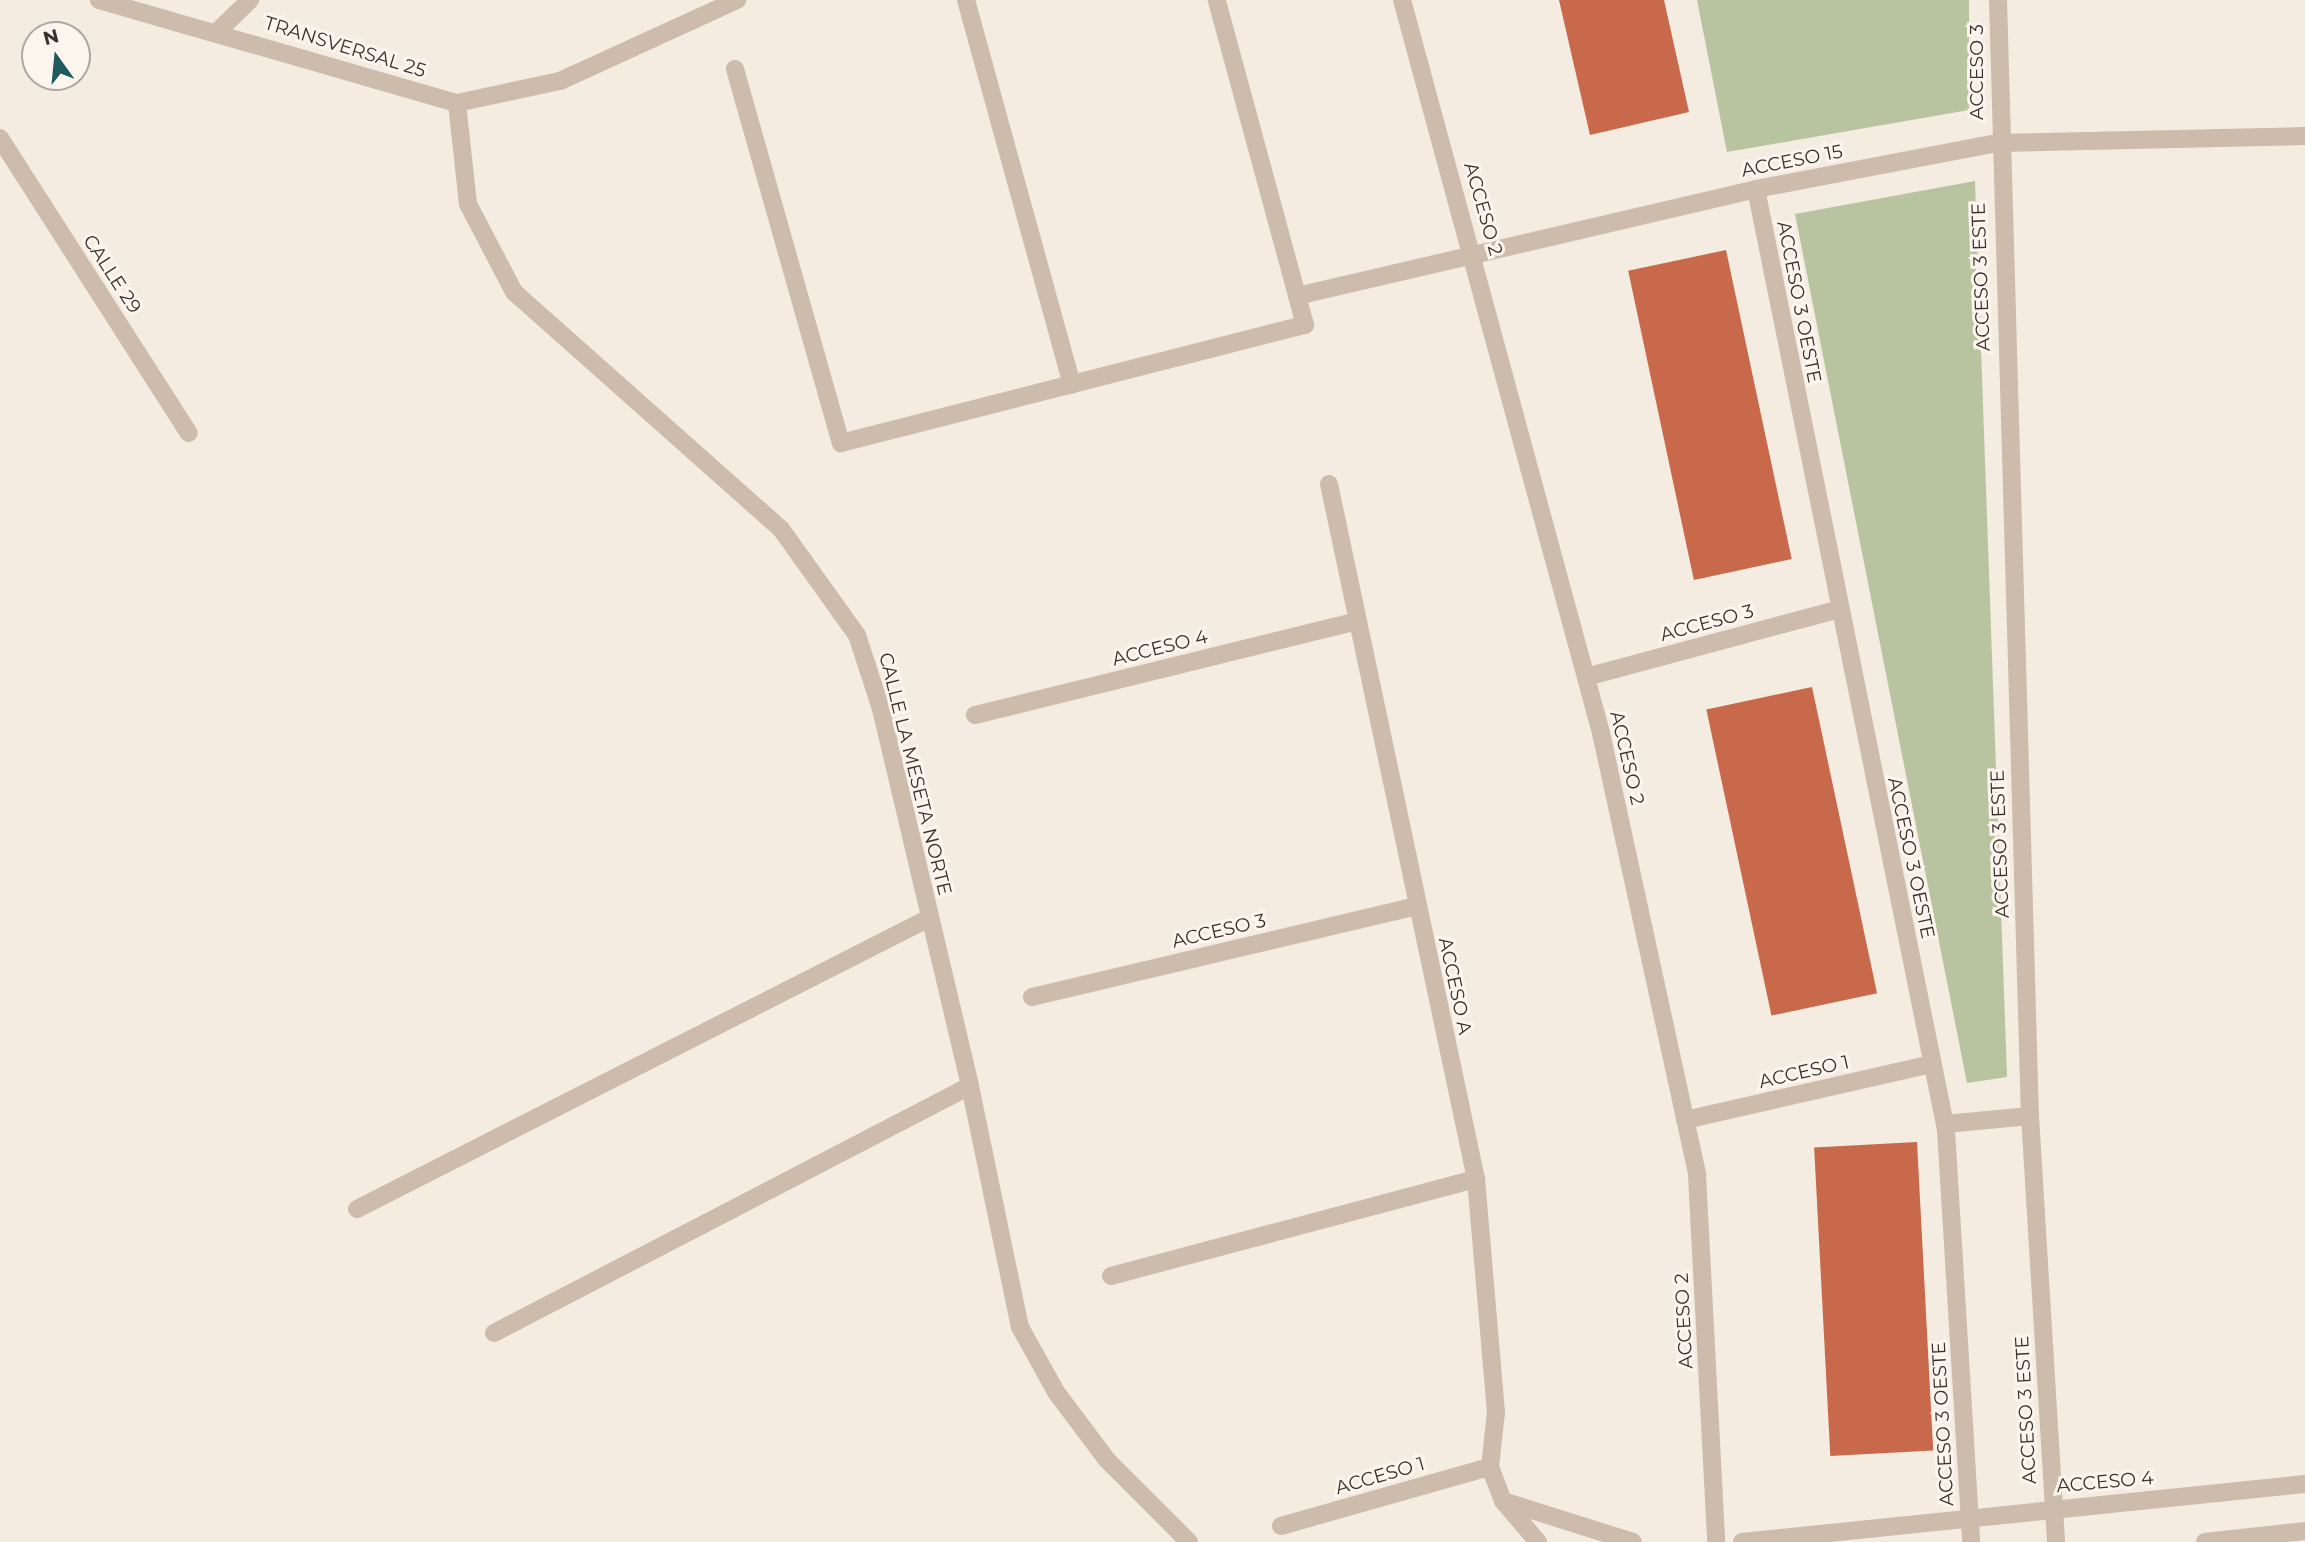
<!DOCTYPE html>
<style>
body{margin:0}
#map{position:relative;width:2305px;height:1542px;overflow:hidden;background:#f4ebe1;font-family:Montserrat,sans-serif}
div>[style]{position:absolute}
.green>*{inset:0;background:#b8c4a0}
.building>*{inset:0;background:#c8694b;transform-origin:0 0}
.service>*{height:18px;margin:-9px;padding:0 9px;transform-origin:9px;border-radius:9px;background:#cdbbac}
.minor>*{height:18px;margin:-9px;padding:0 9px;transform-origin:9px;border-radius:9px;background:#cdbbac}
span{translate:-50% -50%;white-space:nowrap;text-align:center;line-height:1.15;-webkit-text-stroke:6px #fbf5ee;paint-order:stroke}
.street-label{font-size:19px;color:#3b302b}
.north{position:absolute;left:21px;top:21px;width:70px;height:70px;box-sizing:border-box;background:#fbf5ee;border:2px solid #aea6a0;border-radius:50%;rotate:345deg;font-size:19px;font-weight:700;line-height:28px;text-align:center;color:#3b302b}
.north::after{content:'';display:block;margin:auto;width:24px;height:32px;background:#1f5a5e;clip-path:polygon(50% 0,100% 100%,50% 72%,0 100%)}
</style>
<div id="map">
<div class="green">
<i style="clip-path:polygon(1697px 0,1969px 0,1969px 110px,1727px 152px)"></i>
<i style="clip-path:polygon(1975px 181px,2007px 1077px,1967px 1083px,1795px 214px)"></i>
</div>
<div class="building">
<i style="clip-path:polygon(1559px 0,1664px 0,1689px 112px,1590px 135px)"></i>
<i style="left:1726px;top:250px;width:316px;height:100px;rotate:78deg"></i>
<i style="left:1812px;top:687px;width:313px;height:108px;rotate:78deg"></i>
<i style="left:1917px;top:1142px;width:309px;height:103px;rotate:87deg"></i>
</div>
<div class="service">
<i style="left:357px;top:1209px;width:642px;rotate:-26.96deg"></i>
<i style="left:494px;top:1333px;width:536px;rotate:-27.43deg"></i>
</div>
<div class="minor">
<i style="left:99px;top:0;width:373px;rotate:16.1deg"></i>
<i style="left:457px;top:103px;width:105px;rotate:-12.1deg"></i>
<i style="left:560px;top:81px;width:195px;rotate:-24.6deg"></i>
<i style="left:966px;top:0;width:399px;rotate:74.6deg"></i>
<i style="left:1402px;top:0;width:760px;rotate:74.81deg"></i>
<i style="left:1601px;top:733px;width:452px;rotate:77.7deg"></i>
<i style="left:1697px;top:1175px;width:367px;rotate:87deg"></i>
<i style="left:1998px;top:0;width:1116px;rotate:88.36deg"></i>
<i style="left:2030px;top:1116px;width:427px;rotate:86.5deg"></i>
<i style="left:218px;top:31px;width:45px;rotate:-44.1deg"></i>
<i style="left:735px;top:69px;width:389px;rotate:74.2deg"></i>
<i style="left:841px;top:443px;width:479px;rotate:-14.3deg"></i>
<i style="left:1305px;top:325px;width:337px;rotate:-105.2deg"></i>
<i style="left:457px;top:103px;width:102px;rotate:83.8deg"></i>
<i style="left:468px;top:204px;width:99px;rotate:62.4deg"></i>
<i style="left:514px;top:292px;width:357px;rotate:41.6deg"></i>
<i style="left:781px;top:529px;width:130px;rotate:54.4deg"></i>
<i style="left:857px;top:635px;width:78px;rotate:72deg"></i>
<i style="left:881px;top:709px;width:387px;rotate:76.7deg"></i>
<i style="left:970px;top:1086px;width:246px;rotate:78.3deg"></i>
<i style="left:1020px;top:1327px;width:74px;rotate:61deg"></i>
<i style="left:1056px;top:1392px;width:85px;rotate:53.1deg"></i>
<i style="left:1107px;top:1460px;width:116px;rotate:45deg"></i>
<i style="left:0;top:138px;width:350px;rotate:57.4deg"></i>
<i style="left:1756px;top:189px;width:960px;rotate:78.58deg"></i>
<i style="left:1946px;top:1130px;width:413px;rotate:86.5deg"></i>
<i style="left:1297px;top:296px;width:471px;rotate:-13.1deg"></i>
<i style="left:1756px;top:189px;width:246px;rotate:-10.8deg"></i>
<i style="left:1998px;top:143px;width:307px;rotate:-1.3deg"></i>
<i style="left:1329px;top:484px;width:710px;rotate:78.06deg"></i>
<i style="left:1476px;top:1179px;width:234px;rotate:85.1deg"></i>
<i style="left:1496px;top:1412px;width:55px;rotate:96.2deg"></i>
<i style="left:1490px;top:1467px;width:36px;rotate:69deg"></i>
<i style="left:1586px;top:677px;width:262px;rotate:-15deg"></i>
<i style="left:975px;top:715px;width:391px;rotate:-13.8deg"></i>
<i style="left:1032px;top:997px;width:395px;rotate:-13.3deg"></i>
<i style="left:1685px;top:1120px;width:253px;rotate:-12.8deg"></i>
<i style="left:1945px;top:1124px;width:85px;rotate:-5.4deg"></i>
<i style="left:1111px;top:1276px;width:378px;rotate:-14.9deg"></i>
<i style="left:1281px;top:1526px;width:217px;rotate:-15.8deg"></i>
<i style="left:1538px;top:1542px;width:54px;rotate:-130.5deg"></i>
<i style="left:1503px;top:1501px;width:136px;rotate:17.5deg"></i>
<i style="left:1742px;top:1542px;width:566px;rotate:-5.88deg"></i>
<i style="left:2205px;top:1542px;width:101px;rotate:-6.3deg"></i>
</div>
<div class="street-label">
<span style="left:345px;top:47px;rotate:17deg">TRANSVERSAL 25</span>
<span style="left:1977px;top:72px;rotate:-90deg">ACCESO 3</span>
<span style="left:1792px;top:161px;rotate:-11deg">ACCESO 15</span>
<span style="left:1483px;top:209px;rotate:74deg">ACCESO 2</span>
<span style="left:112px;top:274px;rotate:57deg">CALLE 29</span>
<span style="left:1981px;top:277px;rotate:-92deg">ACCESO 3 ESTE</span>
<span style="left:1799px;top:302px;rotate:79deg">ACCESO 3 OESTE</span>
<span style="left:1707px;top:623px;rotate:-15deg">ACCESO 3</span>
<span style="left:1160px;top:648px;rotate:-14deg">ACCESO 4</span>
<span style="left:1627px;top:758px;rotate:77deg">ACCESO 2</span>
<span style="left:915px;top:774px;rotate:76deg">CALLE LA MESETA NORTE</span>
<span style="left:2000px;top:844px;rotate:-92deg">ACCESO 3 ESTE</span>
<span style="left:1911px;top:858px;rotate:78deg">ACCESO 3 OESTE</span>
<span style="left:1219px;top:931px;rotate:-13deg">ACCESO 3</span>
<span style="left:1455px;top:986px;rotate:78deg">ACCESO A</span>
<span style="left:1804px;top:1072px;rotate:-13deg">ACCESO 1</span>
<span style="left:1684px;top:1321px;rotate:-93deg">ACCESO 2</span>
<span style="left:2026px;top:1410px;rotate:-93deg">ACCESO 3 ESTE</span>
<span style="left:1943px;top:1424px;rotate:-93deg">ACCESO 3 OESTE</span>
<span style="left:1380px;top:1476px;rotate:-16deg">ACCESO 1</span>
<span style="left:2105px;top:1482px;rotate:-5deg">ACCESO 4</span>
</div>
<div class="north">N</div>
</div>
